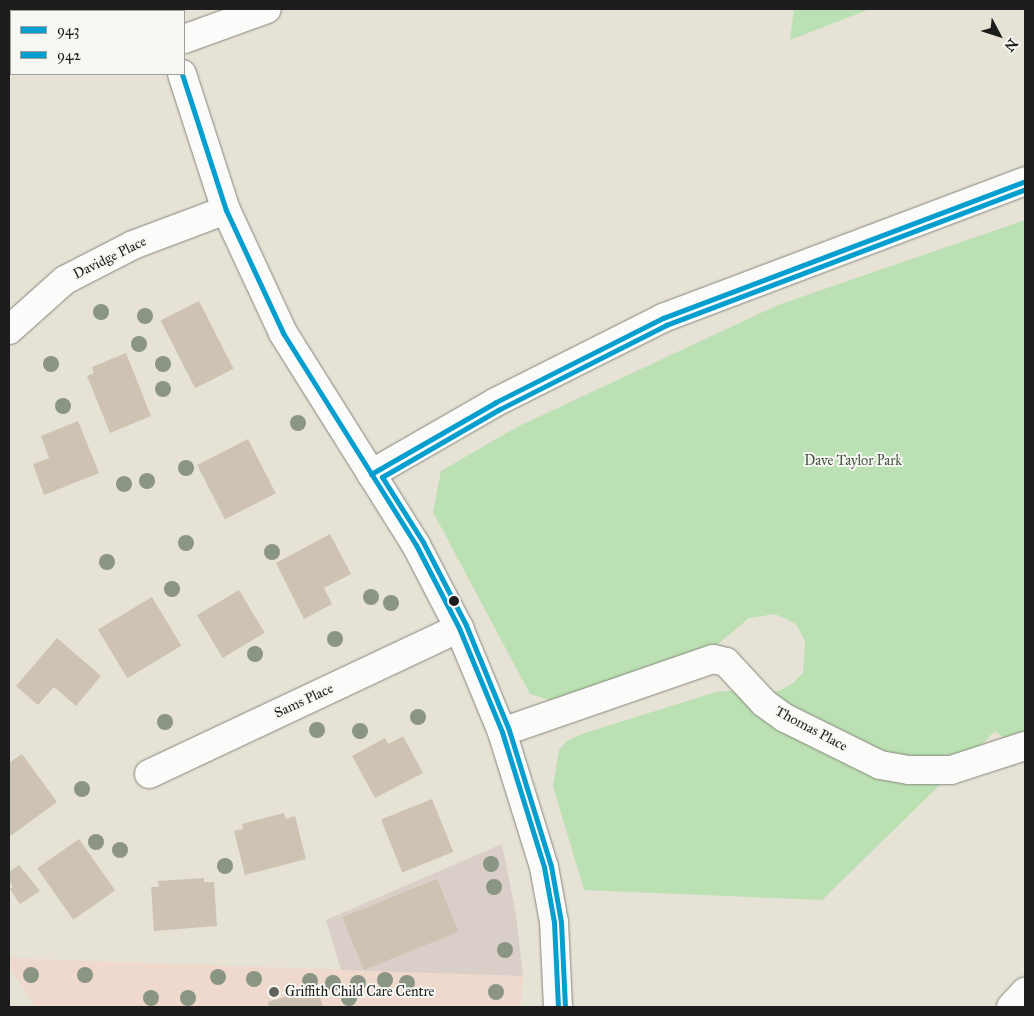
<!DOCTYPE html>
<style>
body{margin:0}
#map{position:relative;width:1034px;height:1016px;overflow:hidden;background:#e6e2d5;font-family:"IM FELL Great Primer",serif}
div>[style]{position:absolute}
.built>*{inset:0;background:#efd9cc}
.industrial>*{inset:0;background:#dacfc8}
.green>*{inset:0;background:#bae0b3}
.building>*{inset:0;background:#cec3b2;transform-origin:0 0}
.roads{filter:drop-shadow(0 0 1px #87867f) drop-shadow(0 0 1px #87867f)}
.street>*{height:28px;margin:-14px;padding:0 14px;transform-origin:14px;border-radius:14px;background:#fbfbf9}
.bus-1>*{height:5px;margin:-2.5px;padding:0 2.5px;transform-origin:2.5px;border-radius:2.5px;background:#049ecf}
.bus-2>*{height:5px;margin:-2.5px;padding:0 2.5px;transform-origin:2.5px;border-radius:2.5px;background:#049ecf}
.trees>*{width:16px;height:16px;margin:-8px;border-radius:50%;background:#8b9584}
.dots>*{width:14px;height:14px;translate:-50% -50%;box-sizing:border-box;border:2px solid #f6f6f2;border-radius:50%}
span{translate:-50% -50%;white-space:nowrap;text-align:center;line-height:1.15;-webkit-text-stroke:4px #f6f6f2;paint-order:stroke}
.street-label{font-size:14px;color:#1c1c1c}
.park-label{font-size:14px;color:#415641}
.poi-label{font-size:14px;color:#1c1c1c}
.left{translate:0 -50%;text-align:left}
.frame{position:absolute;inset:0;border:10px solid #1c1c1c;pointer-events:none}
.legend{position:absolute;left:10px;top:10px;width:175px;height:65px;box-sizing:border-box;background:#f6f6f2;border:1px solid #9f9f9c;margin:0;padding:6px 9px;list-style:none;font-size:15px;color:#1c1c1c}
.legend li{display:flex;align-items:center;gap:10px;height:25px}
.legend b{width:25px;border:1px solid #9f9f9c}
.north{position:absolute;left:974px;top:10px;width:50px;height:50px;-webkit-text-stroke:4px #f6f6f2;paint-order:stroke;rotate:130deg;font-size:14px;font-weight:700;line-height:20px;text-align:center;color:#1c1c1c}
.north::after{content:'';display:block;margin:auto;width:18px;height:22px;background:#1c1c1c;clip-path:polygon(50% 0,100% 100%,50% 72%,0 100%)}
</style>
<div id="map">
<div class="built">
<i style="clip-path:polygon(9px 958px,523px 976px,521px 1007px,36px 1007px,9px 967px)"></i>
</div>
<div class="industrial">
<i style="clip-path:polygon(502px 844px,516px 915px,523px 976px,341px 970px,326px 920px)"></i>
</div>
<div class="green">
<i style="clip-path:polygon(794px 9px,870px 9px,790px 40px)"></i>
<i style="clip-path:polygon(1025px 220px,1025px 755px,995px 731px,822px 900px,584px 890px,553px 786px,559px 750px,567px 741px,582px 734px,716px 692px,739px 690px,762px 695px,778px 691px,792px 684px,803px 673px,805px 641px,796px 624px,775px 614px,749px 618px,713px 648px,565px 705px,530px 694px,433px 512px,441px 471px,517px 427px,778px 305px)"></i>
</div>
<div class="building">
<i style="left:199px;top:301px;width:76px;height:43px;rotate:63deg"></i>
<i style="clip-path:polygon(126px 353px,151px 416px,110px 433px,87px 376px,94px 373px,92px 367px)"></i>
<i style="clip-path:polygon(78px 421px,99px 473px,44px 495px,33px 464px,49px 458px,41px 436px)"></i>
<i style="left:248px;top:439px;width:61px;height:57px;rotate:63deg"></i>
<i style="clip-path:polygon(330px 534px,351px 574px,324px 588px,332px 604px,304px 619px,276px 563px)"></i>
<i style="left:239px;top:590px;width:50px;height:49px;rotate:59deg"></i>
<i style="left:152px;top:597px;width:57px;height:63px;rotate:59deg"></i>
<i style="clip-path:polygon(57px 638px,101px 676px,76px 706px,54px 687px,38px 705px,16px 686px)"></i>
<i style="clip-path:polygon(403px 736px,423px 773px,375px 798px,352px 756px,385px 738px,388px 744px)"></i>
<i style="clip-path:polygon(22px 754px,57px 802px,9px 837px,9px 763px)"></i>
<i style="left:432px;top:799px;width:57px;height:55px;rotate:68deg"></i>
<i style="clip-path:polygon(284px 813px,286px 819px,295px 816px,306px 859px,245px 875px,234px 831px,243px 829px,242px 824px)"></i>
<i style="left:79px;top:839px;width:63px;height:51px;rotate:55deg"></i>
<i style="clip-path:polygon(19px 865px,40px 891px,20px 904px,10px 889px,13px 887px,9px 880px,9px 872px)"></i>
<i style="clip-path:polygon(204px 878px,204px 882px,214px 882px,217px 926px,154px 931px,151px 887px,159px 887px,158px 881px)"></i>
<i style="left:437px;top:879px;width:57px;height:102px;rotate:68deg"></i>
<i style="clip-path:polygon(317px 987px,323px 1007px,269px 1007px,268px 1002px)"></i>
</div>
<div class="roads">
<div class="street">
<i style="left:167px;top:9px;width:2px;rotate:63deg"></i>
<i style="left:184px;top:39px;width:88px;rotate:-19.9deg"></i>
<i style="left:182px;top:74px;width:143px;rotate:72.1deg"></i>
<i style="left:226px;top:210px;width:136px;rotate:65.1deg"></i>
<i style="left:283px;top:333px;width:250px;rotate:57.9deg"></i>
<i style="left:416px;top:545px;width:93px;rotate:62.6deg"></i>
<i style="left:459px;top:628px;width:113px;rotate:67.5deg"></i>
<i style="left:502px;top:732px;width:141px;rotate:72.7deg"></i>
<i style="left:544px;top:867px;width:56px;rotate:79.7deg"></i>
<i style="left:554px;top:922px;width:85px;rotate:87.3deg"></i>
<i style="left:9px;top:330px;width:75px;rotate:-41.8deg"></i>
<i style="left:65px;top:280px;width:76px;rotate:-27.2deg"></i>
<i style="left:133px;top:245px;width:99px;rotate:-20.6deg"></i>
<i style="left:371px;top:474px;width:144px;rotate:-29.9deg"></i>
<i style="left:496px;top:402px;width:187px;rotate:-26.7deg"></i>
<i style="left:663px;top:318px;width:387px;rotate:-20.7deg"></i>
<i style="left:502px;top:732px;width:223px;rotate:-19.1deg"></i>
<i style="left:713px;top:659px;width:13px;rotate:13deg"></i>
<i style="left:726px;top:662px;width:56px;rotate:47.2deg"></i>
<i style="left:764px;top:703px;width:26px;rotate:36deg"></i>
<i style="left:785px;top:718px;width:106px;rotate:26.3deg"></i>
<i style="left:880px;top:765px;width:29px;rotate:10deg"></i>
<i style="left:909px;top:770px;width:42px"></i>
<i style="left:951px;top:770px;width:78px;rotate:-18deg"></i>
<i style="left:149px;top:774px;width:343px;rotate:-25.2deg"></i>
<i style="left:1011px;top:1007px;width:21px;rotate:-47deg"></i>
</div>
</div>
<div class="bus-1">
<i style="left:182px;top:74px;width:143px;rotate:72.1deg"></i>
<i style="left:226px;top:210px;width:136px;rotate:65.1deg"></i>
<i style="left:283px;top:333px;width:250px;rotate:57.9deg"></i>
<i style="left:416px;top:545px;width:93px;rotate:62.6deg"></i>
<i style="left:459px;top:628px;width:113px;rotate:67.5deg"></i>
<i style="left:502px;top:732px;width:141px;rotate:72.7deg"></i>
<i style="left:544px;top:867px;width:56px;rotate:79.7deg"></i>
<i style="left:554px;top:922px;width:85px;rotate:87.3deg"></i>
<i style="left:371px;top:474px;width:144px;rotate:-29.9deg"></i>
<i style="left:496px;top:402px;width:187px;rotate:-26.7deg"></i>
<i style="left:663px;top:318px;width:387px;rotate:-20.7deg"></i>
</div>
<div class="bus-2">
<i style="left:565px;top:1007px;width:85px;rotate:-92.7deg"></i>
<i style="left:561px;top:922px;width:57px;rotate:-100.1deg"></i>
<i style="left:551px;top:866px;width:142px;rotate:-107.2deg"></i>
<i style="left:509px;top:730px;width:113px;rotate:-112.3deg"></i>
<i style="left:466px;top:625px;width:93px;rotate:-117.4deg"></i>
<i style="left:423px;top:542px;width:77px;rotate:-122.2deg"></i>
<i style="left:382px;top:477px;width:136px;rotate:-30deg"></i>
<i style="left:500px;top:409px;width:186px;rotate:-26.8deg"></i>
<i style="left:666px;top:325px;width:384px;rotate:-20.7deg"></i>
</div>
<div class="trees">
<i style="left:101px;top:312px"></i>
<i style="left:145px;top:316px"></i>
<i style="left:139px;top:344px"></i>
<i style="left:51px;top:364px"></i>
<i style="left:163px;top:364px"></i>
<i style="left:163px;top:389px"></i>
<i style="left:63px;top:406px"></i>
<i style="left:298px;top:423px"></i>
<i style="left:186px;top:468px"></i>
<i style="left:147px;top:481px"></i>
<i style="left:124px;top:484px"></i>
<i style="left:186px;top:543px"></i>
<i style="left:272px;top:552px"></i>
<i style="left:107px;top:562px"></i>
<i style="left:172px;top:589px"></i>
<i style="left:371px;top:597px"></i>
<i style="left:391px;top:603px"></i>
<i style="left:335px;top:639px"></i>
<i style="left:255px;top:654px"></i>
<i style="left:418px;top:717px"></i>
<i style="left:165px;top:722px"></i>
<i style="left:317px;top:730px"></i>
<i style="left:360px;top:731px"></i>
<i style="left:82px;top:789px"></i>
<i style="left:96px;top:842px"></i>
<i style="left:120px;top:850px"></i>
<i style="left:491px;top:864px"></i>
<i style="left:225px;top:866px"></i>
<i style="left:494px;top:887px"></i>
<i style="left:505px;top:950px"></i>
<i style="left:31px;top:975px"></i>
<i style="left:85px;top:975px"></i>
<i style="left:218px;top:977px"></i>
<i style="left:254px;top:979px"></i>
<i style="left:385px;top:980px"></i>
<i style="left:310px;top:981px"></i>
<i style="left:333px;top:983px"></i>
<i style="left:358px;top:983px"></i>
<i style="left:407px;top:983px"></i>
<i style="left:496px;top:992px"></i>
<i style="left:151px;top:998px"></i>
<i style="left:188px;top:998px"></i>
<i style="left:349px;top:998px"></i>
</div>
<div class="dots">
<i style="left:454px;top:601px;background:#1c1c1c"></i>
<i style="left:274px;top:992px;background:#63615d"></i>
</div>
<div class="street-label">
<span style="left:110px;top:258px;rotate:-26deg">Davidge Place</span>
<span style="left:304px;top:701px;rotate:-25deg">Sams Place</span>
<span style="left:811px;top:729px;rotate:28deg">Thomas Place</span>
</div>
<div class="park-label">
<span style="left:853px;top:461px">Dave Taylor Park</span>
</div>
<div class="poi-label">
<span class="left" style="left:285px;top:992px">Griffith Child Care Centre</span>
</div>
<div class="frame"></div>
<ul class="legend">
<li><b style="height:6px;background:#049ecf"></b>943</li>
<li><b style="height:6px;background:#049ecf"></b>942</li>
</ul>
<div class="north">N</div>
</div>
